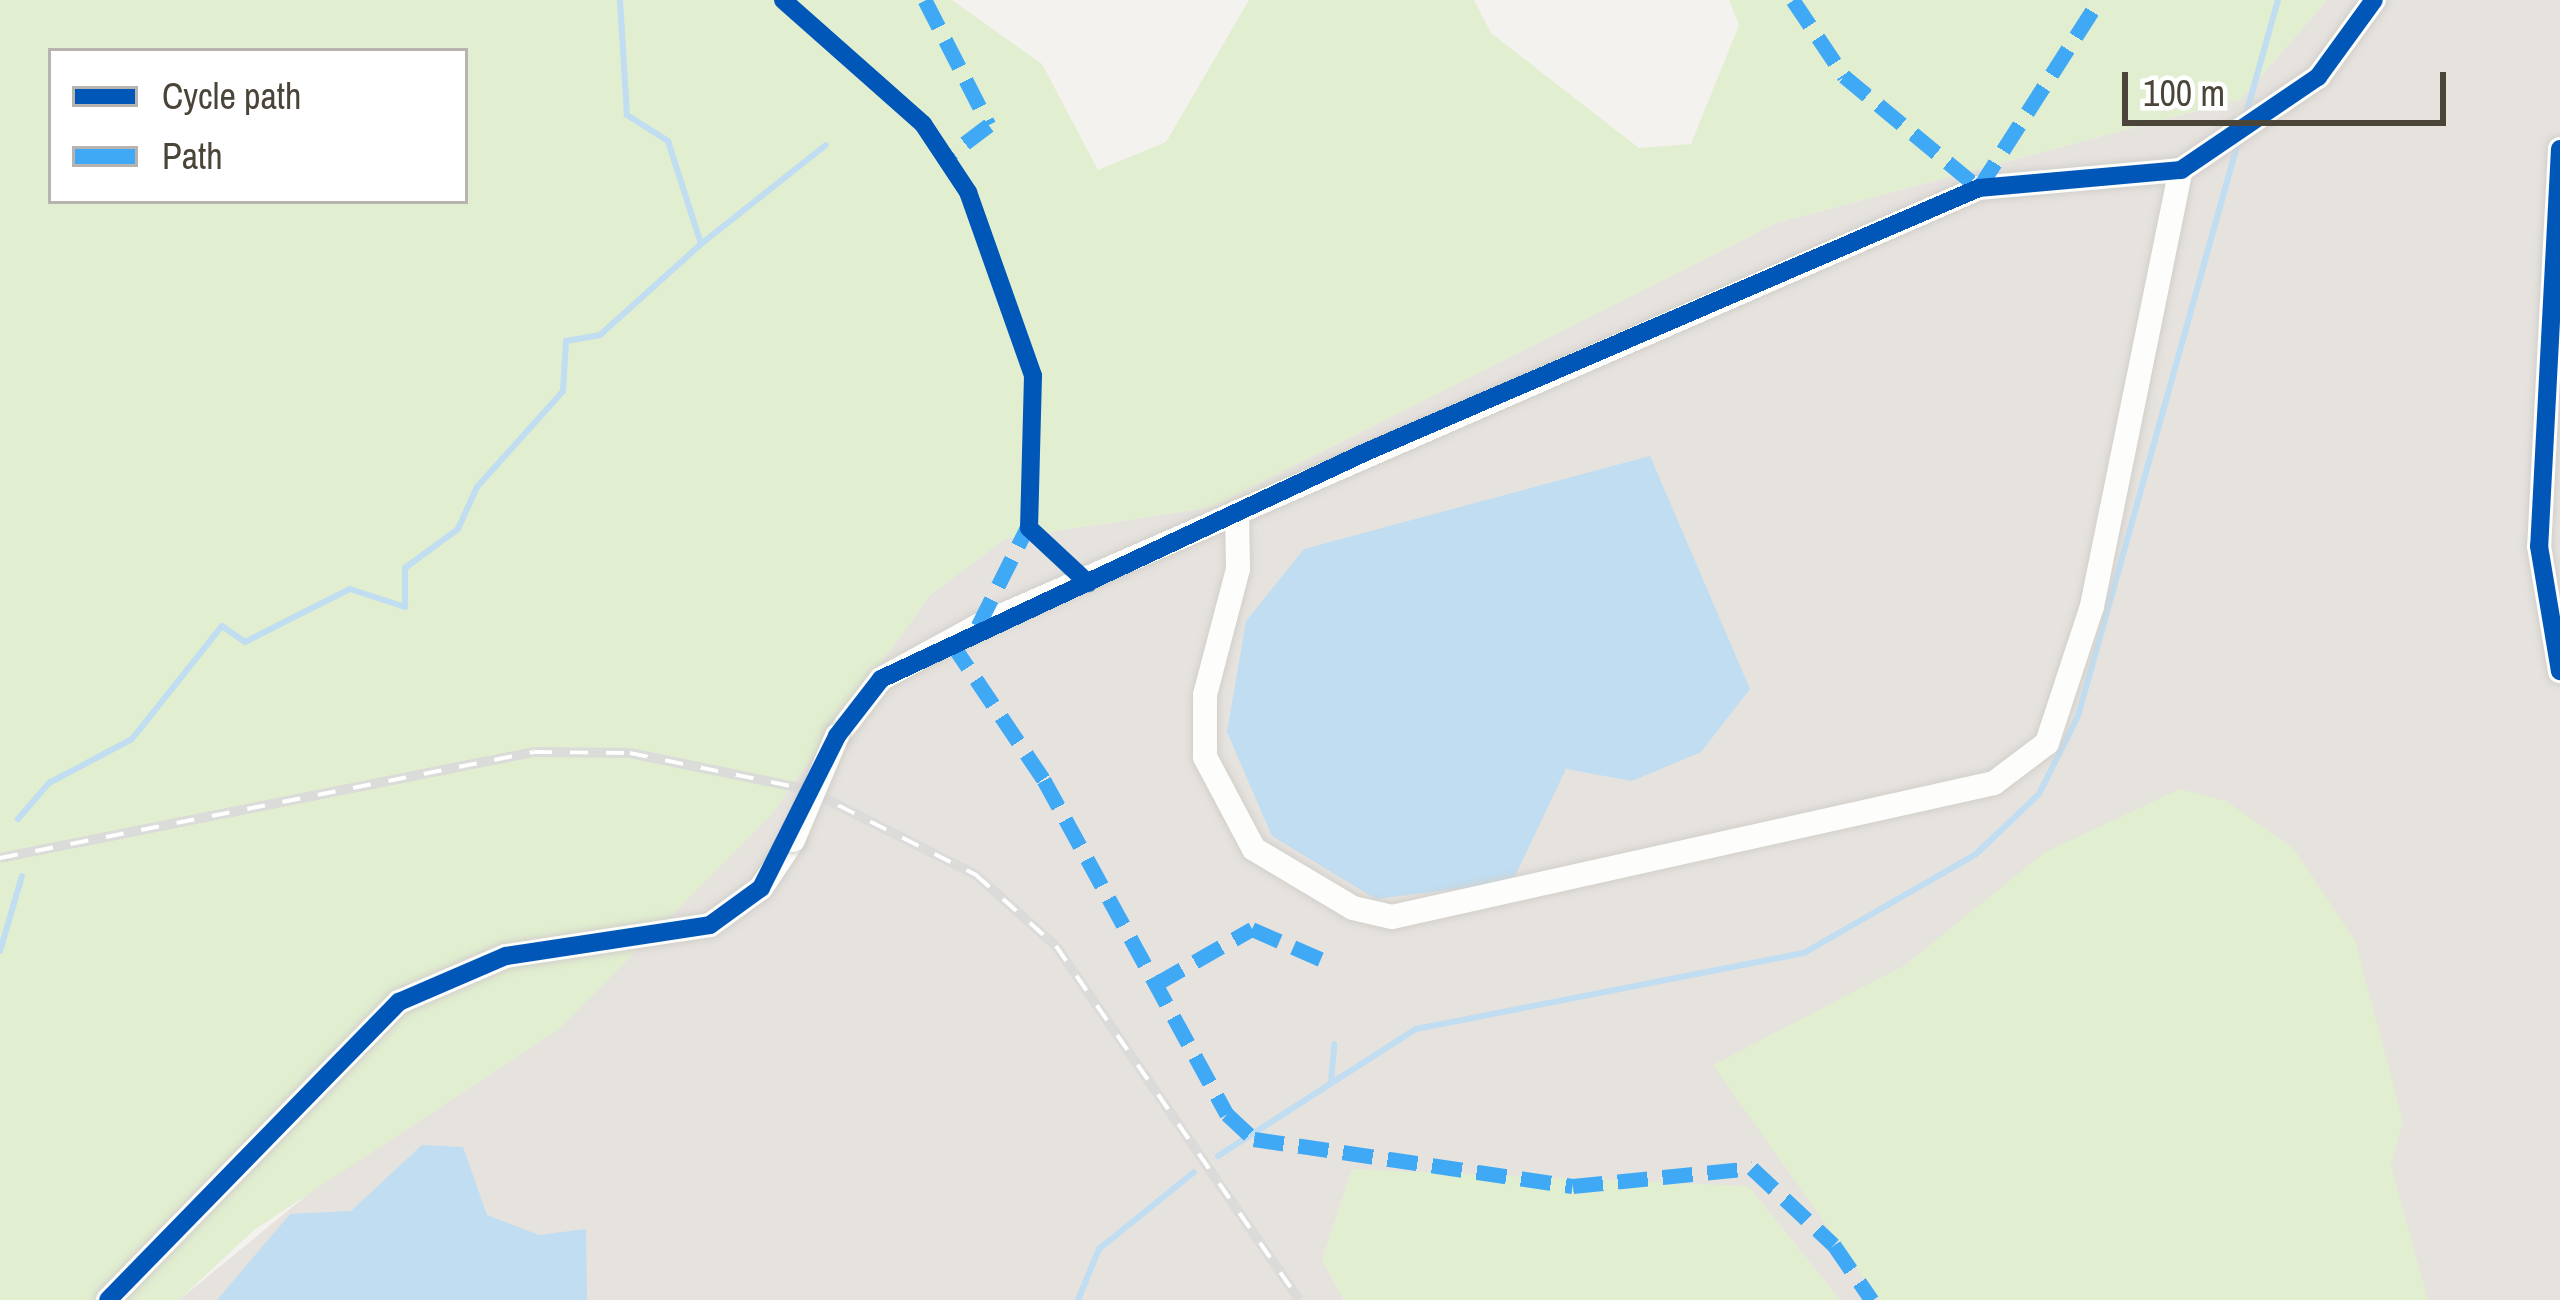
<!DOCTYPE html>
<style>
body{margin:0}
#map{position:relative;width:2560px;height:1300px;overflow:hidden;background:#f4f2ee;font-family:"Archivo Narrow",sans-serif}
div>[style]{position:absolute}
.industrial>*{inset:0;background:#e6e2de}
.green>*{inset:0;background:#e1eecf}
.water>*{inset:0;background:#c0ddf1}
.stream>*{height:6px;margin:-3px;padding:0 3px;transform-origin:3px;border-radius:3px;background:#c0ddf1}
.roads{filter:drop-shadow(0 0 3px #d2d0cb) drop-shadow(0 0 3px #d2d0cb)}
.minor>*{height:24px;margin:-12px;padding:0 12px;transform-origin:12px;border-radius:12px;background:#fdfdfc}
.rail>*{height:10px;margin-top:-5px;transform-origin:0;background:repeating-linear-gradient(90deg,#fff 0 18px,#dbdbda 0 36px);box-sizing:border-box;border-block:3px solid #dbdbda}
.bridges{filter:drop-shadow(0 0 3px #d2d0cb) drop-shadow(0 0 3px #d2d0cb)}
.minor-bridge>*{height:24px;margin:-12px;padding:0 12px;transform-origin:12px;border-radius:12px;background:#fdfdfc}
.quiet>*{height:15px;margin-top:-7.5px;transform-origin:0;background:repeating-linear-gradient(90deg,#3fa9f5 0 30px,transparent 0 45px)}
.cycleway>*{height:18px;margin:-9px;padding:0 9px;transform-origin:9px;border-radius:9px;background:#0057b8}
span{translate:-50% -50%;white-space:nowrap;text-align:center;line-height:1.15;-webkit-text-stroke:9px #fff;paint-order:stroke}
.legend{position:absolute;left:48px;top:48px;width:420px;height:156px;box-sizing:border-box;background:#fff;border:3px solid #b7b4b0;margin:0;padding:15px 21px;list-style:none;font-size:36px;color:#4b4439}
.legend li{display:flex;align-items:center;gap:24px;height:60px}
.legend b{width:60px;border:3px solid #b7b4b0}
.scale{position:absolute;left:2122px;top:72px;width:324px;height:54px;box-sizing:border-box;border:6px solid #4b4439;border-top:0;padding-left:15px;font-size:36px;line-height:42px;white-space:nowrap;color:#4b4439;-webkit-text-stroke:9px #fff;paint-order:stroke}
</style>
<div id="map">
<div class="industrial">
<i style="clip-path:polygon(2327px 0,2560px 0,2560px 1300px,1840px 1300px,1748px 1186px,1322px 1259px,1344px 1300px,179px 1300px,770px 816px,931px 594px,1005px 539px,1212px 507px,1776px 223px,2241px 99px)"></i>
</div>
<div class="green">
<i style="clip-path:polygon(evenodd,0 0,952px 0,1042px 64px,1098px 170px,1166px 142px,1249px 0,1474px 0,1491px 33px,1639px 148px,1691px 144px,1739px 25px,1729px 0,2327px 0,2241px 99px,1776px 223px,1212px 507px,1005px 539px,931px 594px,770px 816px,559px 1029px,254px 1230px,179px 1300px,0 1300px,0 0,51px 51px,465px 51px,465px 201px,51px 201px,51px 51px)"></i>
<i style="clip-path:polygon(2180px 789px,2226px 801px,2294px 849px,2355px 940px,2403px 1121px,2391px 1165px,2428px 1300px,1879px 1300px,1713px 1065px,1905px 965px,2045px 852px)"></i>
<i style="clip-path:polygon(1352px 1169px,1748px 1186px,1840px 1300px,1344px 1300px,1322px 1259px)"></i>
</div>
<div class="water">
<i style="clip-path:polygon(1650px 456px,1750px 689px,1701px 752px,1632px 781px,1566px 769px,1512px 882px,1376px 899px,1272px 836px,1227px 732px,1246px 621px,1304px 549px)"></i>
<i style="clip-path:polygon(422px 1145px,463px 1147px,487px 1215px,539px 1235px,586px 1229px,587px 1300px,217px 1300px,290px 1214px,351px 1211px)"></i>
</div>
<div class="stream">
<i style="left:2245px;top:118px;width:123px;rotate:-74.4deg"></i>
<i style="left:701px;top:244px;width:159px;rotate:-38.4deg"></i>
<i style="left:18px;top:819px;width:48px;rotate:-49.3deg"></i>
<i style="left:49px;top:783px;width:94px;rotate:-27.9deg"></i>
<i style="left:132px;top:739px;width:144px;rotate:-51.5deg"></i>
<i style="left:222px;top:626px;width:28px;rotate:35deg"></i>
<i style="left:245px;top:642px;width:118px;rotate:-26.8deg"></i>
<i style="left:350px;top:589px;width:58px;rotate:18.1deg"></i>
<i style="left:405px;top:607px;width:39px;rotate:-90deg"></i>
<i style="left:405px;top:568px;width:66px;rotate:-36.3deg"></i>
<i style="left:458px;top:529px;width:46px;rotate:-65.7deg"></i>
<i style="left:477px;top:487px;width:129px;rotate:-48.1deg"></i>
<i style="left:563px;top:391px;width:50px;rotate:-86.6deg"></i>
<i style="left:566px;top:341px;width:35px;rotate:-10deg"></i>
<i style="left:600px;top:335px;width:136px;rotate:-42deg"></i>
<i style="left:701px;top:244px;width:108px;rotate:-107.8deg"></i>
<i style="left:668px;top:141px;width:49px;rotate:-147.6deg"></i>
<i style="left:627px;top:115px;width:115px;rotate:-93.5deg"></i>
<i style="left:0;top:951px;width:78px;rotate:-73.7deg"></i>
<i style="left:1331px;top:1082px;width:38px;rotate:-85deg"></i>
<i style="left:1218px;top:1156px;width:235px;rotate:-32.7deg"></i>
<i style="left:1416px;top:1029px;width:395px;rotate:-11.1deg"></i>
<i style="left:1804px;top:953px;width:198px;rotate:-29.9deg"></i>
<i style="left:1976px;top:854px;width:87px;rotate:-43.6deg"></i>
<i style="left:2039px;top:794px;width:87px;rotate:-63.4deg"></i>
<i style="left:2078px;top:716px;width:596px;rotate:-74.42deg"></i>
<i style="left:1078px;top:1300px;width:55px;rotate:-67.6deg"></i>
<i style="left:1099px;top:1249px;width:122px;rotate:-39deg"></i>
</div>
<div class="roads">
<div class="minor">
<i style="left:2560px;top:149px;width:398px;rotate:93deg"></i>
<i style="left:2539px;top:546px;width:127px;rotate:80.5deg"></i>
<i style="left:1237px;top:512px;width:57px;rotate:89deg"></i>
<i style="left:1238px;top:569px;width:130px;rotate:104.7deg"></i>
<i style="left:1205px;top:695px;width:62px;rotate:90deg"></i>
<i style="left:1205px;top:757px;width:104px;rotate:62deg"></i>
<i style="left:1254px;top:849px;width:115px;rotate:30.8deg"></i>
<i style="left:1353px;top:908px;width:40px;rotate:13deg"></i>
<i style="left:1392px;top:917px;width:617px;rotate:-12.55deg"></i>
<i style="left:1994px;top:783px;width:66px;rotate:-37deg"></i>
<i style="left:2047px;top:743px;width:144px;rotate:-71.8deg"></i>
<i style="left:2092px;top:606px;width:445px;rotate:-78.5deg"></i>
<i style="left:837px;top:736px;width:72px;rotate:-52.3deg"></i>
<i style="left:881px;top:679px;width:111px;rotate:-28.7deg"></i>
<i style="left:978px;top:626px;width:1093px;rotate:-23.63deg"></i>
<i style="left:1979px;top:188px;width:203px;rotate:-5.1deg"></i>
<i style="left:2181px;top:170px;width:166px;rotate:-34.2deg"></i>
<i style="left:2318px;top:77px;width:95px;rotate:-54deg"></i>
<i style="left:108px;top:1300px;width:417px;rotate:-45.7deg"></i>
<i style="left:399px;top:1002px;width:116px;rotate:-23.3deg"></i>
<i style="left:506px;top:956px;width:206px;rotate:-8.6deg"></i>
<i style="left:710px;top:925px;width:63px;rotate:-36deg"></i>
<i style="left:761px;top:888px;width:58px;rotate:-56.3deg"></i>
</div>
</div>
<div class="rail">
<i style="left:0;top:858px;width:544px;rotate:-11.23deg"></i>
<i style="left:534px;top:752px;width:96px;rotate:0.6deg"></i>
<i style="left:630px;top:753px;width:180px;rotate:11.6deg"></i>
<i style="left:806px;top:789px;width:191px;rotate:26.8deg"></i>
<i style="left:976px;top:875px;width:107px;rotate:41.6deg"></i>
<i style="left:1056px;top:946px;width:429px;rotate:55.5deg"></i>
</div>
<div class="bridges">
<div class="minor-bridge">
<i style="left:793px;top:840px;width:113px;rotate:-67.1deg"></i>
</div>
</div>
<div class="quiet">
<i style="left:925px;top:0;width:140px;rotate:62.9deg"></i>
<i style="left:989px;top:125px;width:51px;rotate:142.9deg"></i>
<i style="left:1793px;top:0;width:92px;rotate:56.1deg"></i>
<i style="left:1844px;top:76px;width:175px;rotate:39.7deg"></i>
<i style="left:1979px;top:188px;width:223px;rotate:-57.4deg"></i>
<i style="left:978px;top:626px;width:119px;rotate:-63.4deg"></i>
<i style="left:951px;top:642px;width:166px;rotate:56deg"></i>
<i style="left:1044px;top:780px;width:381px;rotate:61.3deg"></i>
<i style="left:1227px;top:1114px;width:37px;rotate:43deg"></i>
<i style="left:1254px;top:1139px;width:322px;rotate:8.4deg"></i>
<i style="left:1573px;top:1186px;width:180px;rotate:-5.7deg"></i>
<i style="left:1752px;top:1168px;width:112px;rotate:43.2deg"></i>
<i style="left:1834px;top:1245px;width:67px;rotate:55.4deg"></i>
<i style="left:1156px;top:984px;width:111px;rotate:-29.8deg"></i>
<i style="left:1252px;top:929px;width:87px;rotate:23.6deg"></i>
</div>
<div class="cycleway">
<i style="left:783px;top:0;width:187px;rotate:41.5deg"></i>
<i style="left:923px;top:124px;width:82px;rotate:56.5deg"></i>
<i style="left:968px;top:192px;width:195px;rotate:70.5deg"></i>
<i style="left:1033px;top:376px;width:152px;rotate:91.5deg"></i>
<i style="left:1029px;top:528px;width:81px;rotate:43deg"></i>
<i style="left:2560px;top:149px;width:398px;rotate:93deg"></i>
<i style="left:2539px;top:546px;width:127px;rotate:80.5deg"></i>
<i style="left:108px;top:1300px;width:417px;rotate:-45.7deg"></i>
<i style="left:399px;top:1002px;width:116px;rotate:-23.3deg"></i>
<i style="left:506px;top:956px;width:206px;rotate:-8.6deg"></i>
<i style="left:710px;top:925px;width:63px;rotate:-36deg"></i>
<i style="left:761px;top:888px;width:170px;rotate:-63.4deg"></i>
<i style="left:837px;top:736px;width:72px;rotate:-52.3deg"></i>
<i style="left:881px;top:679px;width:538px;rotate:-25.09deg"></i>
<i style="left:1368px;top:451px;width:665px;rotate:-23.29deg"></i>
<i style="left:1979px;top:188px;width:203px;rotate:-5.1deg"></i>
<i style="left:2181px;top:170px;width:166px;rotate:-34.2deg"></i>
<i style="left:2318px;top:77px;width:95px;rotate:-54deg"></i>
</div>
<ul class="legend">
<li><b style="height:15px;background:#0057b8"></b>Cycle path</li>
<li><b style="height:15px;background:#3fa9f5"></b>Path</li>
</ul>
<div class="scale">100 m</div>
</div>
